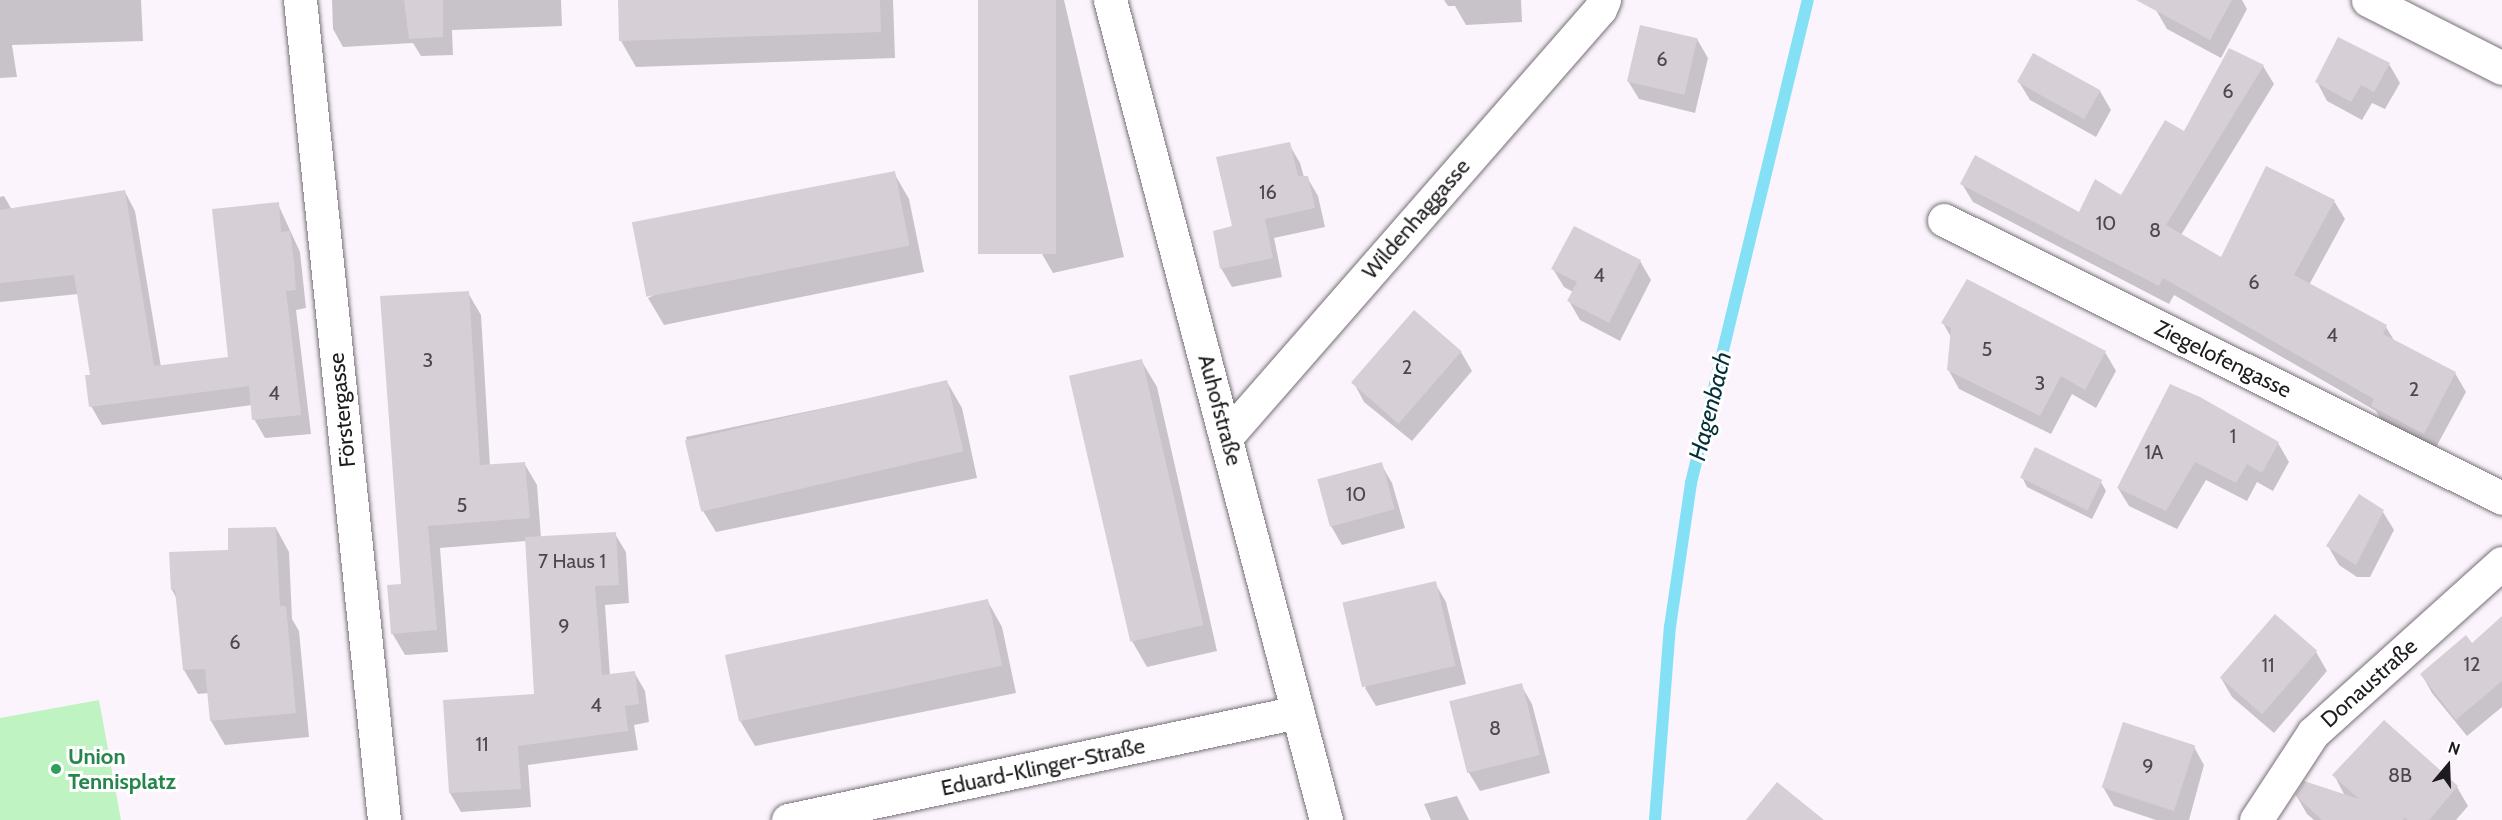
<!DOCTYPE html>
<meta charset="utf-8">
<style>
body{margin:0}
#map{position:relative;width:2502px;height:820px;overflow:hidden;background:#fbf4fc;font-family:Cabin,sans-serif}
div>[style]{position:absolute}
.green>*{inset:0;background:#bff3c2}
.shadow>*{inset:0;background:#0003}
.stream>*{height:12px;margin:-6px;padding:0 6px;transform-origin:6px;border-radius:6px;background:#84e1f5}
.building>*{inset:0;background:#d7cfd6;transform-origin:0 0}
.roads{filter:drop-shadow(0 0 2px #777077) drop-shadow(0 0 2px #777077)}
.minor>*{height:33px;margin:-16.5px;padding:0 16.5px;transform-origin:16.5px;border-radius:16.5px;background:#fff}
.dots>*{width:16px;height:16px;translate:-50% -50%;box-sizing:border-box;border:3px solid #fff;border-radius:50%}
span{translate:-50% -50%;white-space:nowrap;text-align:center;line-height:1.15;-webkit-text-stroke:6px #fff;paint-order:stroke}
.number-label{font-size:20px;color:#4c484c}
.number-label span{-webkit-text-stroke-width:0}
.street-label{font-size:22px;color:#1e1b1e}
.leisure-label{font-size:22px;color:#27864d;font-weight:700}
.left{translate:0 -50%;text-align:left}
.water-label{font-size:24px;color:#003038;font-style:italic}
.north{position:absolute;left:2418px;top:736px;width:60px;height:60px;-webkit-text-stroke:4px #fff;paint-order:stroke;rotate:19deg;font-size:16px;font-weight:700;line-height:24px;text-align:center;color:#1e1b1e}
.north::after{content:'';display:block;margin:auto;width:21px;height:27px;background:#1e1b1e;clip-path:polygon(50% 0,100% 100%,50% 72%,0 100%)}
</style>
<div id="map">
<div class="green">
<i style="clip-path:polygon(99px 700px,121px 820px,0 820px,0 718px)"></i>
</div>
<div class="shadow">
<i style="clip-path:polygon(0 0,141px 0,143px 41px,12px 45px,17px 77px,0 78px)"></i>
<i style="clip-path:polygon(332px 0,561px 0,562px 26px,452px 30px,453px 55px,421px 56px,413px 43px,343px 47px,333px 29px)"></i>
<i style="clip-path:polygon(620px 0,893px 0,895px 58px,636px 67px,621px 41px)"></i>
<i style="clip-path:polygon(980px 0,1064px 0,1124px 257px,1053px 273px,1038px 247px)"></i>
<i style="clip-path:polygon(1444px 0,1521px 0,1522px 22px,1466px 25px,1455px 6px,1448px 6px)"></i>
<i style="clip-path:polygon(2162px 0,2242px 0,2247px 9px,2221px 58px,2167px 29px,2156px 10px)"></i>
<i style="clip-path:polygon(1697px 39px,1708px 58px,1695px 113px,1639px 99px,1628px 81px)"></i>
<i style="clip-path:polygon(2389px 64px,2400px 83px,2385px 109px,2372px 103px,2362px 120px,2327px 101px,2317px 82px)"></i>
<i style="clip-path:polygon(2263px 66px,2274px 84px,2181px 235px,2222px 259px,2334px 201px,2345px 219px,2309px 285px,2386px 327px,2395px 342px,2455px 373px,2466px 392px,2434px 451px,2383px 424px,2376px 411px,2174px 295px,2169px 304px,1973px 202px,1962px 184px,2080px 214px,2121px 197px,2185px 133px)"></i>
<i style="clip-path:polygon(2019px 82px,2100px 91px,2111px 110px,2096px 137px,2030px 100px)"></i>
<i style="clip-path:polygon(1289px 144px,1300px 163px,1304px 177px,1307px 177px,1318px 196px,1325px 227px,1274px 238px,1282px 277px,1232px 287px,1221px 268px,1234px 227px)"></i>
<i style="clip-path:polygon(894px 173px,909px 199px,924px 272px,664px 325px,648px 298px)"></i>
<i style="clip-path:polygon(125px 192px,135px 211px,161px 367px,229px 358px,278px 204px,300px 252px,306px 308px,296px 310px,311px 434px,265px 438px,254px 419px,252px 405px,102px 425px,91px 406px,92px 376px,78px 294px,0 302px,0 197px,4px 196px,12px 210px)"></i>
<i style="clip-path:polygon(1640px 261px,1651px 280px,1620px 341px,1580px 320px,1569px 301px,1573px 292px,1564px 287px,1553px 269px)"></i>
<i style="clip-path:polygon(1967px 281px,2105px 352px,2116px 371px,2096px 408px,2072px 394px,2051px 434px,1959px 389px,1948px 369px,1951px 337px,1943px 323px)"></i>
<i style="clip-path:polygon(468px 293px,481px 315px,490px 466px,524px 463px,537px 485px,541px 538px,615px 534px,626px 552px,629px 603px,605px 605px,610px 676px,634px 672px,645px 691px,649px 722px,634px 725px,638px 750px,528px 765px,531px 807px,461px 812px,450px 793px,536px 696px,526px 541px,440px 548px,448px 652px,405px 655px,392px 633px)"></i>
<i style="clip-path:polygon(1461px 352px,1472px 371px,1412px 441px,1364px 402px,1354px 383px)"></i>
<i style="clip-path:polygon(1141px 360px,1157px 387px,1217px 651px,1147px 667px,1132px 641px,1071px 376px)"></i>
<i style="clip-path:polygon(947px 382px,962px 408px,977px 478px,716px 532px,700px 506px,686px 437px)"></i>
<i style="clip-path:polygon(2199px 398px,2278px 443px,2289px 462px,2273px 491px,2257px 482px,2247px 501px,2206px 480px,2177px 529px,2129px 506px,2118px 488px)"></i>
<i style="clip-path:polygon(1381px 464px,1392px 483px,1405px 528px,1342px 545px,1331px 526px)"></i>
<i style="clip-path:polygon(2022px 477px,2101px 482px,2106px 491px,2092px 519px,2027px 487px)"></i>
<i style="clip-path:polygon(2383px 512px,2394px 530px,2370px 577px,2357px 577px,2339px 565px,2328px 546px)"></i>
<i style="clip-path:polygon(276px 528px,289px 552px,292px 619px,299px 631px,309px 737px,225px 745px,211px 721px,209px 693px,198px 694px,184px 670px,177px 599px,172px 590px,171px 554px,230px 551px)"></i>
<i style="clip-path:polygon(1435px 583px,1446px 602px,1466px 684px,1376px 706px,1365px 688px)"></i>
<i style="clip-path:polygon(987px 600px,1002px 627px,1016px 693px,755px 746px,739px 719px)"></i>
<i style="clip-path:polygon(2502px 619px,2502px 707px,2467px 736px,2432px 693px,2422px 675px,2471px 645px)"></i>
<i style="clip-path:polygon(2316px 652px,2327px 671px,2274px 733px,2232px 697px,2221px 678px)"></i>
<i style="clip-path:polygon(1521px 685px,1532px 704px,1550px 773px,1480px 791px,1469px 773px,1451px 703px)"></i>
<i style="clip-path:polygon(2384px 722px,2457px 787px,2468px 806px,2456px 820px,2314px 820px,2307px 814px,2296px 795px,2345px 796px,2334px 775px)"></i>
<i style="clip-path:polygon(2194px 747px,2204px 765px,2189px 820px,2156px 820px,2114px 806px,2103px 787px)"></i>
<i style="clip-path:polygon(1457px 796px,1469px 820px,1431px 820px,1424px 804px)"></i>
</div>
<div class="stream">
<i style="left:1655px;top:820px;width:194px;rotate:-85.6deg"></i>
<i style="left:1670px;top:627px;width:146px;rotate:-81.7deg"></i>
<i style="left:1691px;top:483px;width:497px;rotate:-76.4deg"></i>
</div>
<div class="building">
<i style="clip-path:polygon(404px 0,443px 0,443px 37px,409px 39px)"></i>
<i style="clip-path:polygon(618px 0,880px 0,881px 32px,619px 41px)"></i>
<i style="left:978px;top:0;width:78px;height:254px"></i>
<i style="clip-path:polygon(2136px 0,2232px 0,2210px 40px)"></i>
<i style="left:1640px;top:25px;width:59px;height:58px;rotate:13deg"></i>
<i style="clip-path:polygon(2338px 37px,2390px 63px,2374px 92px,2361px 85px,2351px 102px,2315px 82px)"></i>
<i style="clip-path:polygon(2229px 48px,2264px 65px,2166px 225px,2221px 257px,2266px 166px,2335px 200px,2294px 275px,2387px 325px,2383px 334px,2456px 372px,2424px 434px,2371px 406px,2374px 399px,2163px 278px,2159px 286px,1960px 184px,1975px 155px,2079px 212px,2095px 179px,2121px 195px,2165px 120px,2184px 131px)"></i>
<i style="left:2033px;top:53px;width:77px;height:33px;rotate:29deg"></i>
<i style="clip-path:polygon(1290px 142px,1298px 176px,1308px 176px,1315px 208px,1265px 219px,1273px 258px,1220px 269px,1213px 231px,1232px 226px,1216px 157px)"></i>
<i style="left:895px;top:171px;width:76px;height:268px;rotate:79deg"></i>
<i style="clip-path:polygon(125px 190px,154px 366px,228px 357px,212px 209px,279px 202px,281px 232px,290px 231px,294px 262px,296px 290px,286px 291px,301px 415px,252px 420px,249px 386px,89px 407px,85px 375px,90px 375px,74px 275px,0 283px,0 210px)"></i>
<i style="clip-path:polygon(1574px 226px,1641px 260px,1609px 323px,1567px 301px,1577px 282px,1551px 269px)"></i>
<i style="clip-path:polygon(1967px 279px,2106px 351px,2085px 390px,2061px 376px,2040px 416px,1947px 370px,1951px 328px,1941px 323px)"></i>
<i style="clip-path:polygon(469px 291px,480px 465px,525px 462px,530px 518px,428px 526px,437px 630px,391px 634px,387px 585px,401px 584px,380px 296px)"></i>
<i style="left:1414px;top:310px;width:63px;height:96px;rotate:41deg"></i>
<i style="left:1142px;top:359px;width:273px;height:75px;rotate:77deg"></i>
<i style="left:947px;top:380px;width:73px;height:269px;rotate:77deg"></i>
<i style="clip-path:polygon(2170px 384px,2200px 397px,2279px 442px,2262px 473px,2247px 464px,2236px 483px,2195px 462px,2166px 511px,2117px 488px)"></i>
<i style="left:2035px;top:447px;width:75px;height:34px;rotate:26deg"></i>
<i style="left:1382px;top:462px;width:49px;height:67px;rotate:75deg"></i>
<i style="clip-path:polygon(2359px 494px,2384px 510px,2356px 565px,2326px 546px)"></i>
<i style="clip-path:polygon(276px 527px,280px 606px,286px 606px,296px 713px,210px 721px,205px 669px,183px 670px,175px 590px,171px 590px,169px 552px,228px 550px,228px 528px)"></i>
<i style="clip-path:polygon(616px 532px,619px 585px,595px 586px,602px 675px,635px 671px,639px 704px,625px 706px,628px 731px,518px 746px,521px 789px,449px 793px,443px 700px,534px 694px,525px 537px)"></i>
<i style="left:1436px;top:581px;width:87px;height:96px;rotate:77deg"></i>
<i style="left:988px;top:599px;width:68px;height:269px;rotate:78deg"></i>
<i style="left:2275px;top:614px;width:56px;height:84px;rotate:41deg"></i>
<i style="clip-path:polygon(2502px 616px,2502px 681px,2456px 720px,2420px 674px,2466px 635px,2472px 643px)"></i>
<i style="left:1522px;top:683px;width:74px;height:75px;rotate:76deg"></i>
<i style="clip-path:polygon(2384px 720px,2458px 786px,2429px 820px,2408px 820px,2404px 817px,2403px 820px,2322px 820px,2295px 795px,2304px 781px,2359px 799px,2332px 775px)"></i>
<i style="left:2123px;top:722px;width:76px;height:69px;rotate:18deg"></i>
<i style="clip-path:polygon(1777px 782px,1824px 820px,1746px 820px)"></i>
</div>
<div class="roads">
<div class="minor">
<i style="left:300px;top:0;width:824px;rotate:84.15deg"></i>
<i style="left:1110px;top:0;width:848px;rotate:75.24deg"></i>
<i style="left:2368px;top:0;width:150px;rotate:26.9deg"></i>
<i style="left:1944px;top:220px;width:623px;rotate:26.48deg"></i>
<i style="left:1227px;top:436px;width:567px;rotate:-48.86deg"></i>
<i style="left:1600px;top:9px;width:10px;rotate:-66deg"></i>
<i style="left:788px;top:820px;width:521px;rotate:-11.96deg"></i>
<i style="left:2256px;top:820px;width:104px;rotate:-56.8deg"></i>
<i style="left:2313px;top:733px;width:254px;rotate:-42deg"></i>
</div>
</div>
<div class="dots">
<i style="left:56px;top:769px;background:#2e9e5b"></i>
</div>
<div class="number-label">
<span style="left:1662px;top:59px">6</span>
<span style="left:2228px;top:91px">6</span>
<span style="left:1268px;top:192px">16</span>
<span style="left:2106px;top:223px">10</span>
<span style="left:2155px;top:230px">8</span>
<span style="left:1599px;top:275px">4</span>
<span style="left:2254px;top:282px">6</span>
<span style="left:2332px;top:335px">4</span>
<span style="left:1987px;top:349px">5</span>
<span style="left:428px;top:360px">3</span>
<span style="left:1407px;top:367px">2</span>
<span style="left:2040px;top:383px">3</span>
<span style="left:2414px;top:389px">2</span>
<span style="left:274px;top:393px">4</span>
<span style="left:2233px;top:436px">1</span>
<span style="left:2154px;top:452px">1A</span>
<span style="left:1356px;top:494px">10</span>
<span style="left:462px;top:505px">5</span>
<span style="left:572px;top:561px">7 Haus 1</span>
<span style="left:564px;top:626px">9</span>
<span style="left:235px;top:642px">6</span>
<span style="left:2472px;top:664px">12</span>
<span style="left:2268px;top:665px">11</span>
<span style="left:596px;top:705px">4</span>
<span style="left:1495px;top:728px">8</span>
<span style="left:482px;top:744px">11</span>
<span style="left:2148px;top:766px">9</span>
<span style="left:2400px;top:775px">8B</span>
</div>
<div class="street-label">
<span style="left:1416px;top:219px;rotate:-49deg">Wildenhaggasse</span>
<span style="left:2223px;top:359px;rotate:26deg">Ziegelofengasse</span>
<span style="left:342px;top:410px;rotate:-96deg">Förstergasse</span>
<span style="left:1220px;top:410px;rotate:75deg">Auhofstraße</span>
<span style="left:2369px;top:683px;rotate:-42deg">Donaustraße</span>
<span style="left:1043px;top:767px;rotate:-12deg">Eduard-Klinger-Straße</span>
</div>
<div class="leisure-label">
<span class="left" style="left:68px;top:769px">Union<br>Tennisplatz</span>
</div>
<div class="water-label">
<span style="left:1710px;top:406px;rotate:-76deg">Hagenbach</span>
</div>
<div class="north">N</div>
</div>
